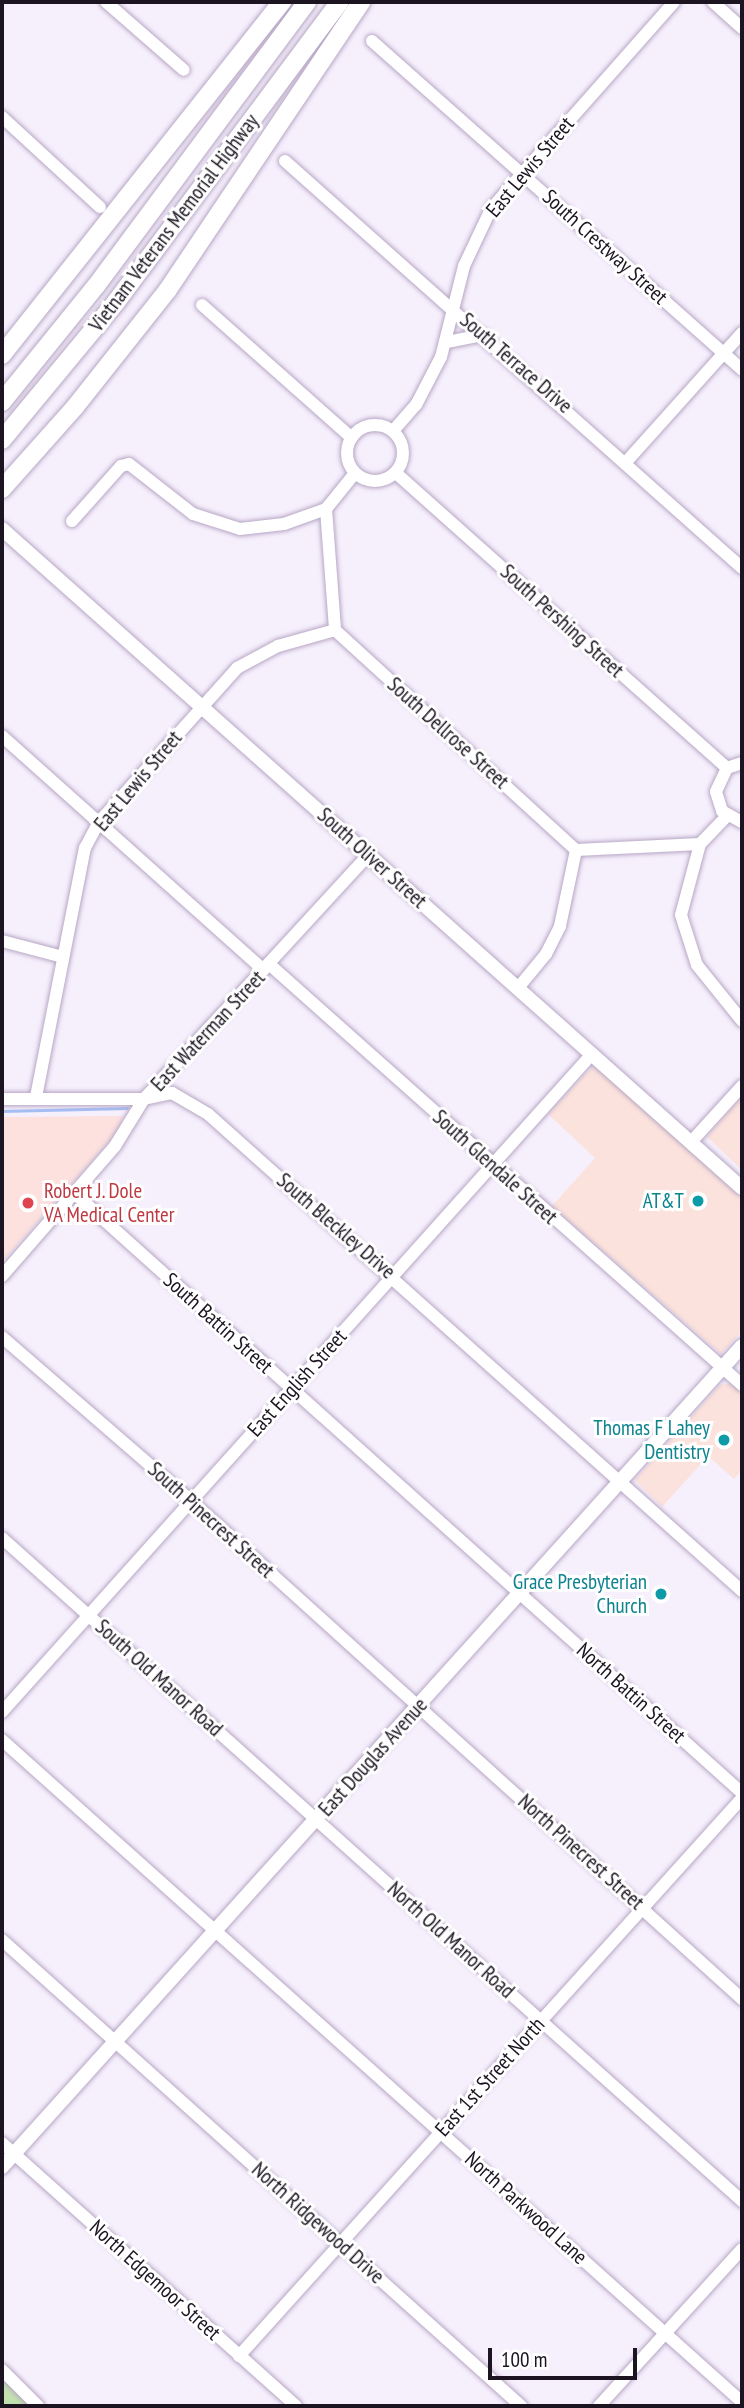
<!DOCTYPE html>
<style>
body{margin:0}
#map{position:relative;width:744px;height:2408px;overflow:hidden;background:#f6effc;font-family:"PT Sans Narrow",sans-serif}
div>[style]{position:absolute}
.commercial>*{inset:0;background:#fce2dc}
.medical>*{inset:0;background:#fce1df}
.green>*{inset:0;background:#c3e0b0}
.stream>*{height:2.5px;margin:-1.25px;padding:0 1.25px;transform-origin:1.25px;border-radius:1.25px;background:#a4bef4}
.roads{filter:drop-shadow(0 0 2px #b7a7c5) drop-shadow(0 0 2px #b7a7c5)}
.minor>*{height:12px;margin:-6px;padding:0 6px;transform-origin:6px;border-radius:6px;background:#fff}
.minor>.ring{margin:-6px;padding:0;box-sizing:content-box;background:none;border:12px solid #fff;border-radius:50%}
.major>*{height:14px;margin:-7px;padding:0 7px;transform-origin:7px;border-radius:7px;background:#fff}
.highway>*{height:18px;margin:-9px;padding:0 9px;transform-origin:9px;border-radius:9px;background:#fff}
.dots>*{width:19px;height:19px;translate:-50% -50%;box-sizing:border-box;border:4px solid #fff;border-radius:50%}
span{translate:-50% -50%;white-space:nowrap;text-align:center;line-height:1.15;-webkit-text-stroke:6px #fff;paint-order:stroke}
.street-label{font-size:21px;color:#1c1521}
.health-label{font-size:21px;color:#be3a42}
.left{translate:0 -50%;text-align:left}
.culture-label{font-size:21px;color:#0d838f}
.right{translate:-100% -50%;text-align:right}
.frame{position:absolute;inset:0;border:4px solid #1c1521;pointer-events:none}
.scale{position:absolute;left:488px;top:2348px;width:149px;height:32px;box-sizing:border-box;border:4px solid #1c1521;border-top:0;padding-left:9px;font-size:21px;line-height:24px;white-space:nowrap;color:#1c1521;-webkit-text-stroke:5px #fff;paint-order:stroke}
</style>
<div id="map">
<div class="commercial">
<i style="clip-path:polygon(594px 1065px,742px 1197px,742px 1331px,721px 1354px,552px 1206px,595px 1158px,548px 1114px)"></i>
<i style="clip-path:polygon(742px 1096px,742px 1170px,707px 1137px)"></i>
<i style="clip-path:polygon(731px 1383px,742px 1393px,742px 1470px,734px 1479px,708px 1456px,662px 1507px,635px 1480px,720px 1385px)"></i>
</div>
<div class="medical">
<i style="clip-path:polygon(123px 1116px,118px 1131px,2px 1262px,2px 1117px)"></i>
</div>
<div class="green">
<i style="clip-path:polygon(2px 2376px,32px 2406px,2px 2406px)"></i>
</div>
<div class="stream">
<i style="left:2px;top:1111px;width:125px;rotate:-1.4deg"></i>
</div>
<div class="roads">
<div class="minor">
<i style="left:106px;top:2px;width:103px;rotate:41.1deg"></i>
<i style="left:713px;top:2px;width:39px;rotate:42deg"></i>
<i style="left:372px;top:41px;width:495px;rotate:41.6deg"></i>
<i style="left:2px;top:117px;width:133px;rotate:42.6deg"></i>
<i style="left:285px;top:161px;width:612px;rotate:41.69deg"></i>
<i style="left:202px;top:305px;width:200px;rotate:41.6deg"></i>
<i style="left:447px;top:342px;width:37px;rotate:-11deg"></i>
<i class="ring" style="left:347px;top:425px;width:44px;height:44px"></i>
<i style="left:393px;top:431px;width:35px;rotate:-49deg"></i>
<i style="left:416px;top:405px;width:54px;rotate:-62.5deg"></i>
<i style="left:441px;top:357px;width:94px;rotate:-75.8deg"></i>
<i style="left:464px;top:266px;width:63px;rotate:-64.7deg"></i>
<i style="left:491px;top:209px;width:276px;rotate:-48.5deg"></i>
<i style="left:627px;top:461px;width:172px;rotate:-48.1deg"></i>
<i style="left:397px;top:474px;width:442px;rotate:41.7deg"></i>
<i style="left:326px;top:509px;width:121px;rotate:85.7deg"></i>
<i style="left:335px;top:630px;width:326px;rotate:42.4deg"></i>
<i style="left:576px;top:850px;width:124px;rotate:-2.8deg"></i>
<i style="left:700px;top:844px;width:73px;rotate:105deg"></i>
<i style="left:681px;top:915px;width:52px;rotate:72.3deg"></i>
<i style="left:697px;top:965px;width:72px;rotate:51.2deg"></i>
<i style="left:72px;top:521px;width:74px;rotate:-48.3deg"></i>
<i style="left:121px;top:466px;width:8px;rotate:-14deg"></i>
<i style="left:129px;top:464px;width:81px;rotate:38deg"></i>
<i style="left:193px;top:514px;width:49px;rotate:17.7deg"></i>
<i style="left:240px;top:529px;width:44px;rotate:-6.5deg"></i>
<i style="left:284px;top:524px;width:45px;rotate:-19.7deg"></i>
<i style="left:326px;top:509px;width:46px;rotate:-51.1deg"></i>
<i style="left:2px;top:736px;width:351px;rotate:41.8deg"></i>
<i style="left:742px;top:763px;width:16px;rotate:162deg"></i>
<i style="left:727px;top:768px;width:26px;rotate:115deg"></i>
<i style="left:716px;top:792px;width:20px;rotate:72deg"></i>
<i style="left:722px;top:811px;width:23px;rotate:29deg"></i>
<i style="left:700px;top:844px;width:39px;rotate:-46deg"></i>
<i style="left:2px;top:941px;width:63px;rotate:14.7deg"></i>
<i style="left:269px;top:964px;width:633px;rotate:41.67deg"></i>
<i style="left:518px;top:988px;width:44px;rotate:-50.5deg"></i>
<i style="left:546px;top:954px;width:31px;rotate:-63deg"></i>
<i style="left:560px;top:926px;width:78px;rotate:-78.1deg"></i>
<i style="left:36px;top:1097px;width:254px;rotate:-78.9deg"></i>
<i style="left:85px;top:848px;width:30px;rotate:-62deg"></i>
<i style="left:99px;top:822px;width:207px;rotate:-48.1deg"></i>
<i style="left:237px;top:668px;width:47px;rotate:-28.2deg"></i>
<i style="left:278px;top:646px;width:59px;rotate:-15.7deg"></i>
<i style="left:2px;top:1099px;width:142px"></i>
<i style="left:144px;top:1099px;width:29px;rotate:-12deg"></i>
<i style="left:172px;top:1093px;width:42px;rotate:30.3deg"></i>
<i style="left:208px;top:1114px;width:716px;rotate:41.77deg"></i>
<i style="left:691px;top:1142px;width:76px;rotate:-47.7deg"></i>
<i style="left:74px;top:1193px;width:898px;rotate:41.93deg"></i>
<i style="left:2px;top:1276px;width:172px;rotate:-49deg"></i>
<i style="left:115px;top:1146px;width:55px;rotate:-58.3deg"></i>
<i style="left:144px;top:1099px;width:331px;rotate:-47.4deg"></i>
<i style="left:2px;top:1337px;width:250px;rotate:40.9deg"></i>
<i style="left:191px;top:1501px;width:743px;rotate:42.11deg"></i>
<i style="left:2px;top:1538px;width:994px;rotate:41.86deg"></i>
<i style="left:2px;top:1712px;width:884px;rotate:-48.12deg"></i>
<i style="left:2px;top:1740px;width:993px;rotate:41.82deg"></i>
<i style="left:2px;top:1940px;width:698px;rotate:41.92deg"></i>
<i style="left:2px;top:2143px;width:394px;rotate:41.8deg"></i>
<i style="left:239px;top:2356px;width:751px;rotate:-47.97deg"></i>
<i style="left:2px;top:2370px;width:51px;rotate:45deg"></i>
<i style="left:599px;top:2406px;width:212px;rotate:-47.7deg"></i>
</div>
<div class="major">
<i style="left:2px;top:529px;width:991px;rotate:41.69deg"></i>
<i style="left:2px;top:2167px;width:1105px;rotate:-47.97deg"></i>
</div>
<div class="highway">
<i style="left:2px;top:355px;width:451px;rotate:-51.6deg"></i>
<i style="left:2px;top:402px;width:149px;rotate:-51deg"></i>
<i style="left:96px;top:286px;width:354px;rotate:-53.4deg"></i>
<i style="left:2px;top:440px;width:179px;rotate:-50.4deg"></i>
<i style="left:116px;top:302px;width:374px;rotate:-53.3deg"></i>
<i style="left:2px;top:489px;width:110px;rotate:-48.3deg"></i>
<i style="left:75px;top:407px;width:148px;rotate:-51.6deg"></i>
<i style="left:167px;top:291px;width:348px;rotate:-56.1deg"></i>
</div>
</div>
<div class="dots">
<i style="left:698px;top:1201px;background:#0f9aa8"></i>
<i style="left:28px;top:1203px;background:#e0444e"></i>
<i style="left:724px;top:1440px;background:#0f9aa8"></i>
<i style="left:661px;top:1594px;background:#0f9aa8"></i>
</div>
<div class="street-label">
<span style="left:530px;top:167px;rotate:-50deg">East Lewis Street</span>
<span style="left:174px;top:223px;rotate:-53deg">Vietnam Veterans Memorial Highway</span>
<span style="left:605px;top:247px;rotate:42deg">South Crestway Street</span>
<span style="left:516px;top:363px;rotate:41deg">South Terrace Drive</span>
<span style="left:562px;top:621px;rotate:42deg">South Pershing Street</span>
<span style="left:448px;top:733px;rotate:42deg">South Dellrose Street</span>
<span style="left:138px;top:781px;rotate:-50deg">East Lewis Street</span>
<span style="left:372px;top:858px;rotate:42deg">South Oliver Street</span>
<span style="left:208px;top:1031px;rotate:-47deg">East Waterman Street</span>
<span style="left:495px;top:1167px;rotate:42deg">South Glendale Street</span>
<span style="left:336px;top:1226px;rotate:41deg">South Bleckley Drive</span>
<span style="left:218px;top:1323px;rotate:42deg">South Battin Street</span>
<span style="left:297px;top:1383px;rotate:-48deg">East English Street</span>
<span style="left:211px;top:1520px;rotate:42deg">South Pinecrest Street</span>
<span style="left:159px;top:1678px;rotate:42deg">South Old Manor Road</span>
<span style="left:631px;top:1693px;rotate:42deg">North Battin Street</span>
<span style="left:373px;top:1757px;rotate:-48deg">East Douglas Avenue</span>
<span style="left:581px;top:1852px;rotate:42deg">North Pinecrest Street</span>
<span style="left:451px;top:1940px;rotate:42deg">North Old Manor Road</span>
<span style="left:490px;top:2077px;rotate:-48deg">East 1st Street North</span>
<span style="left:526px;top:2208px;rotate:42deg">North Parkwood Lane</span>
<span style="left:318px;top:2223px;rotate:42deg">North Ridgewood Drive</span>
<span style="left:155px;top:2280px;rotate:42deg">North Edgemoor Street</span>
</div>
<div class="health-label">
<span class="left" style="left:44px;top:1203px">Robert J. Dole<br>VA Medical Center</span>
</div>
<div class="culture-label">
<span class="right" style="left:684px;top:1201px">AT&amp;T</span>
<span class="right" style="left:710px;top:1440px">Thomas F Lahey<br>Dentistry</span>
<span class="right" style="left:647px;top:1594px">Grace Presbyterian<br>Church</span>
</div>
<div class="frame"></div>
<div class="scale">100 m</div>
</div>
